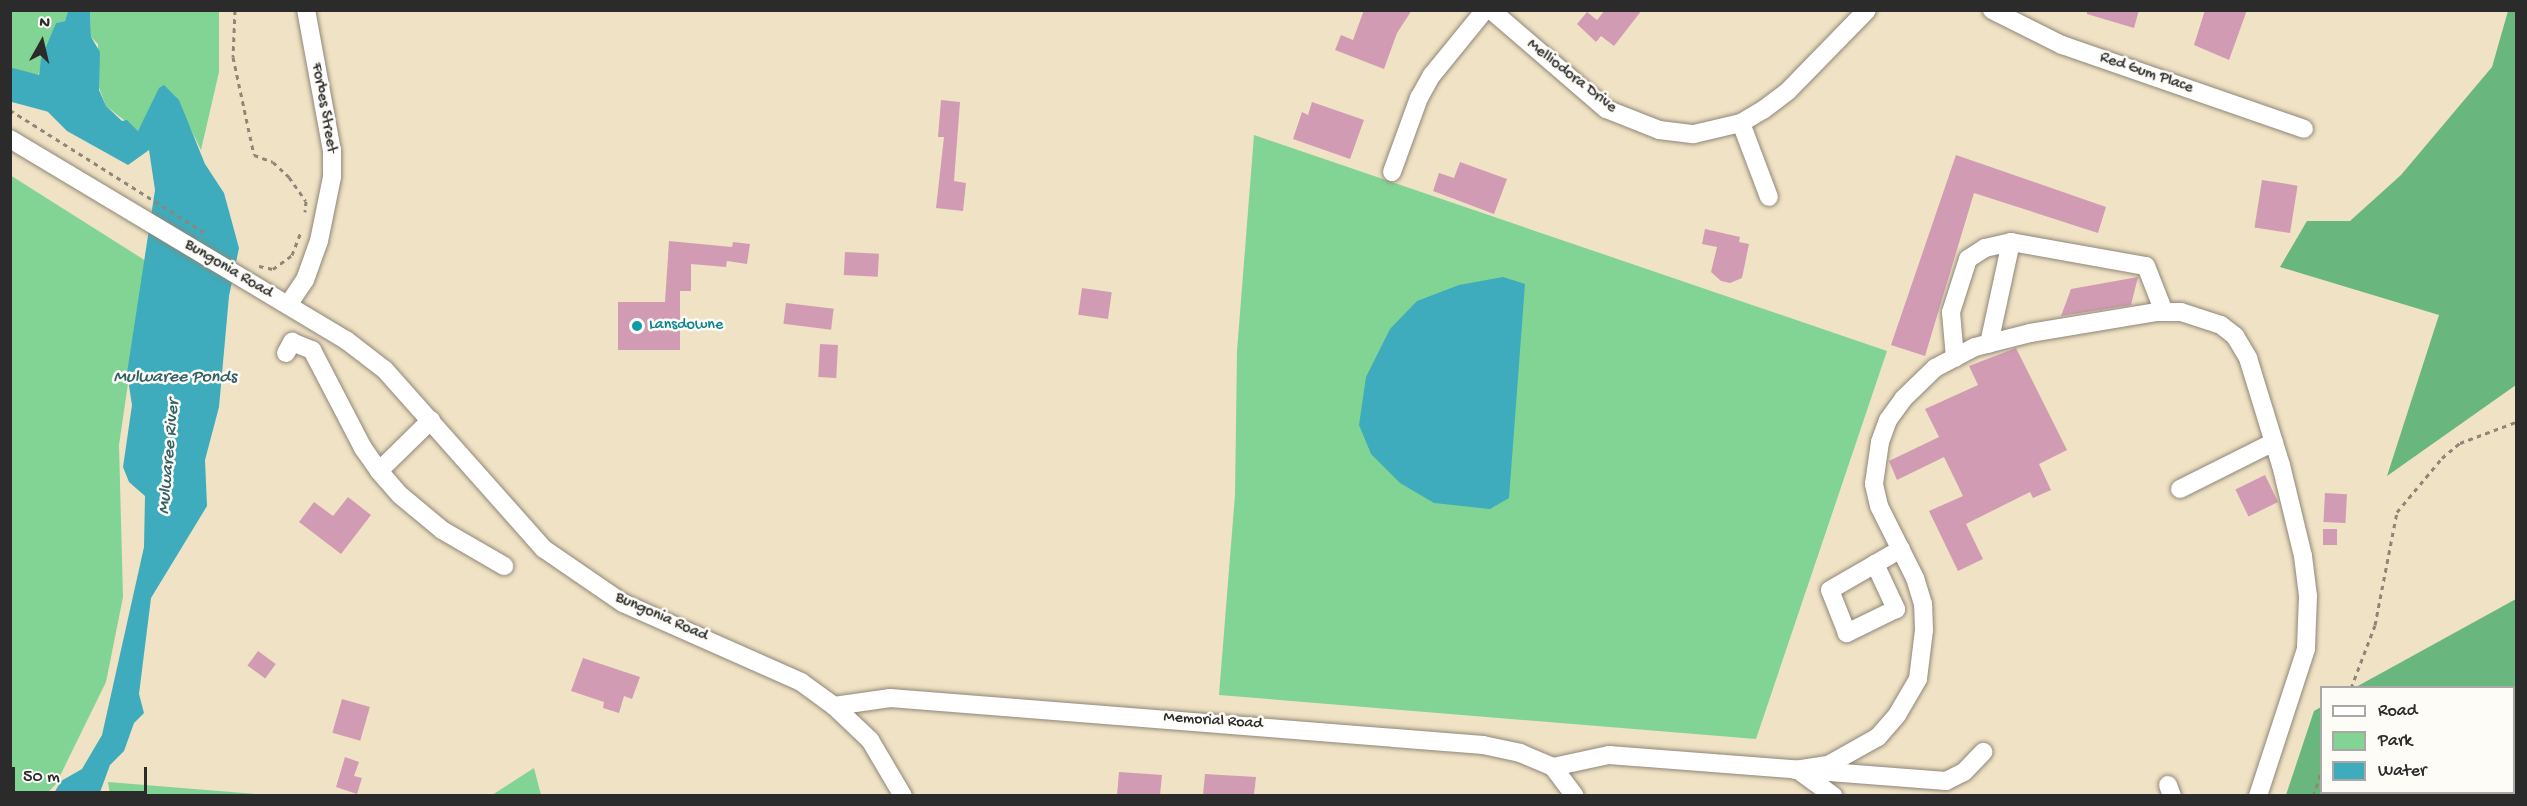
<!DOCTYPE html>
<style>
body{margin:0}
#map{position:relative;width:2527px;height:806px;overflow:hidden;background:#f0e2c4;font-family:"Gochi Hand",sans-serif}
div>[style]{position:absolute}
.green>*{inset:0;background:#82d495}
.forest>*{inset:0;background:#69b67e}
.water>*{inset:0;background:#3eacbc}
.river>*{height:33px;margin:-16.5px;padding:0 16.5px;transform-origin:16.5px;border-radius:16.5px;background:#3eacbc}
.building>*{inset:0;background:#d19cb3;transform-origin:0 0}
.path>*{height:3px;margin-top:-1.5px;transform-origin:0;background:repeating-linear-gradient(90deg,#8e8678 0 4.5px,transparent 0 9px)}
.roads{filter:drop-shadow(0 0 2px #8e8678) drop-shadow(0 0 2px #8e8678)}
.minor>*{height:18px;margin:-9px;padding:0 9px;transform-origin:9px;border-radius:9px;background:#fff}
.dots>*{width:16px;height:16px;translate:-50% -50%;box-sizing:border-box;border:3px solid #fdfcf7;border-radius:50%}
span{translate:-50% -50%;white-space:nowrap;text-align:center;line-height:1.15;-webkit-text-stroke:5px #fdfcf7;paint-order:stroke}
.street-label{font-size:16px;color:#2b2b2b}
.culture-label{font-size:16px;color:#0d838f}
.left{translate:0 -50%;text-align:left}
.water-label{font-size:18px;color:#335f65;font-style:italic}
.frame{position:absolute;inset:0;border:12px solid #2b2b2b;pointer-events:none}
.legend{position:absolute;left:2320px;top:686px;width:195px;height:108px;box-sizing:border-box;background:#fdfcf7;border:2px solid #a9a8a5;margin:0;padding:8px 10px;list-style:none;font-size:18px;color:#2b2b2b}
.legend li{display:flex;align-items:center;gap:12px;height:30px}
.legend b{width:30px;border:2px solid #a9a8a5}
.north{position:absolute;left:12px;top:12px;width:60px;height:60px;-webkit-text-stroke:4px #fdfcf7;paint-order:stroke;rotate:8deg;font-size:16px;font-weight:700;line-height:24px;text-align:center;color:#2b2b2b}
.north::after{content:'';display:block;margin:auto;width:21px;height:27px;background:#2b2b2b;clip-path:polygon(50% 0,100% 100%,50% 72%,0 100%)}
.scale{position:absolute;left:12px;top:767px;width:135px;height:27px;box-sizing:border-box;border:3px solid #2b2b2b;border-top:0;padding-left:8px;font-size:18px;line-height:21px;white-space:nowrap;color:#2b2b2b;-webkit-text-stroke:4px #fdfcf7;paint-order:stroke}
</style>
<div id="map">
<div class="green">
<i style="clip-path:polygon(90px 10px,219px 11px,219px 72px,201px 150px,174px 95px,152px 105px,138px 131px,106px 106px,98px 85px,98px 44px,91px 37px)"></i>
<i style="clip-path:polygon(10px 11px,68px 11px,65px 21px,56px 23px,37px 78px,11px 71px)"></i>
<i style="clip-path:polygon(1254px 135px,1887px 351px,1756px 739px,1219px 695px,1235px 495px,1237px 351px)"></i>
<i style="clip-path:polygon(10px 175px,146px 261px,119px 445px,123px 597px,106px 682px,56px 784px,45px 795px,11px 795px)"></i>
<i style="clip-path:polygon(534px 768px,541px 795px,492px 795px)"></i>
<i style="clip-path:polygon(108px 782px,268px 795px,110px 795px)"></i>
</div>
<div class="forest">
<i style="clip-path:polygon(2508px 11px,2516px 11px,2516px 385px,2387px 476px,2439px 315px,2280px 267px,2307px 221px,2350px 221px,2401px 175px,2492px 67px)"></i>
<i style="clip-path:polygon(2516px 599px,2516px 795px,2286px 795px,2314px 711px,2321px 707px,2322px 792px,2514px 792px,2514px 688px,2356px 687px)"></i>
</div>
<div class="water">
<i style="clip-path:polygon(68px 11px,90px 11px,91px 37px,100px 52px,99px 90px,106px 106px,122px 121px,127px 120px,138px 131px,159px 88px,164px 85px,179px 100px,205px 164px,224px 193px,239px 248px,229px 296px,219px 407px,205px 460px,207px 506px,151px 598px,139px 694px,144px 713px,134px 723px,124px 751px,110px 765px,99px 795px,53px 795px,61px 781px,82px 769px,102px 735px,144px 547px,145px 496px,129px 482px,123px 467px,132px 405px,127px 373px,155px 190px,149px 150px,128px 165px,67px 131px,36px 100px,41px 59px,56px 23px,65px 21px)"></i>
<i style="clip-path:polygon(1503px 277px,1525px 284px,1509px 498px,1490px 509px,1434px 503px,1400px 483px,1371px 454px,1359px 425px,1366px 377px,1390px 329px,1417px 301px,1459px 285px)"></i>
</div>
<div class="river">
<i style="left:10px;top:84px;width:58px;rotate:15deg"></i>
<i style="left:66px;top:99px;width:15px;rotate:42deg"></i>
</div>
<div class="building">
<i style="clip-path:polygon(1364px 10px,1412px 10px,1397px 33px,1384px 69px,1335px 50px,1341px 35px,1353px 40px)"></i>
<i style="clip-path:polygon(1605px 10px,1642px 10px,1614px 46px,1601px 36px,1596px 42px,1577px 24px,1587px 12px,1597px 20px)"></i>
<i style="clip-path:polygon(2087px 10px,2139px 10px,2134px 28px,2087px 14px)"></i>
<i style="clip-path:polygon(2205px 10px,2247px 10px,2229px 60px,2194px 45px)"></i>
<i style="clip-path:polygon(941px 100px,960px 102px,954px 181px,966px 183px,963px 211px,936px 208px,944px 137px,938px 137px)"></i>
<i style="clip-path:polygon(1312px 102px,1364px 120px,1350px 159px,1293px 139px,1302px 112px,1308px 115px)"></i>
<i style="clip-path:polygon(1956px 155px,2106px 207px,2098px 233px,1974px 193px,1925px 356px,1891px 345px)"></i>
<i style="clip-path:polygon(1460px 162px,1507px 179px,1494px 214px,1433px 191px,1439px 173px,1454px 178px)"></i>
<i style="left:2262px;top:180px;width:36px;height:48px;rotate:9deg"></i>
<i style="clip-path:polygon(1705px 229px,1740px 237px,1739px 242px,1749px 244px,1742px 278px,1730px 283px,1721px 281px,1711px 272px,1717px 247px,1702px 244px)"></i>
<i style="clip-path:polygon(669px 241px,732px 247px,733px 242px,750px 244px,747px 264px,727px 261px,726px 267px,691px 264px,691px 291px,680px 291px,680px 350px,618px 350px,618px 302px,665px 302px)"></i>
<i style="left:845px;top:252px;width:34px;height:23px;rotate:3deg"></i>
<i style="clip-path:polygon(2138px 277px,2131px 305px,2061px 316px,2071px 289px)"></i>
<i style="left:1082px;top:288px;width:30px;height:27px;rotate:8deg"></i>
<i style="left:786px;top:303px;width:48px;height:21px;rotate:7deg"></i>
<i style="left:820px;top:344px;width:18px;height:33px;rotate:3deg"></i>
<i style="clip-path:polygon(2016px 348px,2067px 450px,2039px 464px,2051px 490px,2033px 498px,2030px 492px,1966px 524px,1983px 559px,1958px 571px,1929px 511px,1963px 496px,1944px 457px,1897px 480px,1889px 461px,1939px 437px,1925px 409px,1978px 385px,1969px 366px)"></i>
<i style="left:2265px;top:475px;width:30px;height:33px;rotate:64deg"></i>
<i style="left:2325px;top:493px;width:22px;height:29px;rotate:3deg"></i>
<i style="clip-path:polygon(348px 497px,371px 515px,341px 554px,299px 522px,314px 502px,333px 516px)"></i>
<i style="left:2323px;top:529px;width:14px;height:16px"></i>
<i style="left:258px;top:651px;width:22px;height:18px;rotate:36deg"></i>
<i style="clip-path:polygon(583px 658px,640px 677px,632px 699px,624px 696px,619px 713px,603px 708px,604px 702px,571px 691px)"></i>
<i style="left:342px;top:699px;width:29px;height:35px;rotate:16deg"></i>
<i style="clip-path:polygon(345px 757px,359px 762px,354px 776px,362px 778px,357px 794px,336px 787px)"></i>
<i style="clip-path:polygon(1119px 772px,1162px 775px,1160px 795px,1117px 795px)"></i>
<i style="clip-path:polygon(1205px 774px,1256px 777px,1254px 795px,1203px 795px)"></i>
</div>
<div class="path">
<i style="left:235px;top:10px;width:47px;rotate:92.4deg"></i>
<i style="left:233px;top:57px;width:100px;rotate:77.9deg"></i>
<i style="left:254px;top:155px;width:20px;rotate:20deg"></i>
<i style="left:273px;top:162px;width:22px;rotate:43deg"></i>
<i style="left:289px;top:177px;width:29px;rotate:55deg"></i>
<i style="left:306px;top:201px;width:11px;rotate:95deg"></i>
<i style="left:10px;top:110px;width:233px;rotate:32.2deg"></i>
<i style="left:259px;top:266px;width:14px;rotate:12deg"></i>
<i style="left:273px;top:269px;width:24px;rotate:-36deg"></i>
<i style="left:292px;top:255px;width:25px;rotate:-69deg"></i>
<i style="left:2351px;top:688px;width:67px;rotate:-69.1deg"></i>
<i style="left:2375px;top:625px;width:115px;rotate:-79deg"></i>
<i style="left:2397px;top:512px;width:70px;rotate:-50.2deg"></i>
<i style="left:2442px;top:458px;width:23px;rotate:-40deg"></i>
<i style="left:2460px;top:443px;width:60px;rotate:-20.6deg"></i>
<i style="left:2313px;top:796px;width:28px;rotate:-71deg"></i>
</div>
<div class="roads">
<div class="minor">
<i style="left:1491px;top:10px;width:152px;rotate:40.7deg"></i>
<i style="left:1606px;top:109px;width:57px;rotate:21.6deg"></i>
<i style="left:1659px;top:130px;width:35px;rotate:7deg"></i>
<i style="left:1694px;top:134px;width:48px;rotate:-13.2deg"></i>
<i style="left:1741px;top:123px;width:26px;rotate:-31deg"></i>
<i style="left:1763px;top:110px;width:31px;rotate:-37deg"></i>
<i style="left:1788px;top:91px;width:113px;rotate:-45.7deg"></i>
<i style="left:1992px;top:10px;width:78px;rotate:26.6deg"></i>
<i style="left:2062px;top:45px;width:256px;rotate:19.1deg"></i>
<i style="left:1741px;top:123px;width:79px;rotate:69.3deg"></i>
<i style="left:10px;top:139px;width:392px;rotate:30.9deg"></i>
<i style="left:346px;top:340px;width:49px;rotate:37.6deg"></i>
<i style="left:385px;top:370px;width:239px;rotate:48.4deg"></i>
<i style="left:544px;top:549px;width:96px;rotate:34.4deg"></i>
<i style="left:623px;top:603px;width:195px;rotate:23.9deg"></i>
<i style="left:801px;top:682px;width:41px;rotate:36deg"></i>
<i style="left:834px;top:706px;width:50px;rotate:43.4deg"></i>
<i style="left:870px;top:740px;width:65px;rotate:59.5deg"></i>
<i style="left:1392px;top:172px;width:79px;rotate:-70deg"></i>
<i style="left:1419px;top:98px;width:26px;rotate:-61deg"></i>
<i style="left:1432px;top:75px;width:84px;rotate:-50.8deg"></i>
<i style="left:2011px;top:242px;width:137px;rotate:10.1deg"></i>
<i style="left:2146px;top:266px;width:49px;rotate:68.6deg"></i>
<i style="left:288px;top:305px;width:30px;rotate:-56deg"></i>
<i style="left:305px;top:280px;width:41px;rotate:-70.3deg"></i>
<i style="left:319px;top:241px;width:65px;rotate:-78.5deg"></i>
<i style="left:332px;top:177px;width:26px;rotate:-90deg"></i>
<i style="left:332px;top:151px;width:143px;rotate:-100.4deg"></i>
<i style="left:286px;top:353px;width:13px;rotate:-61deg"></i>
<i style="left:292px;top:342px;width:22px;rotate:22deg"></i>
<i style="left:312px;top:350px;width:110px;rotate:62.5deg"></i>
<i style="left:363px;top:448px;width:28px;rotate:55deg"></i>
<i style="left:1955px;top:358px;width:46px;rotate:-95deg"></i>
<i style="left:1951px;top:312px;width:56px;rotate:-72.2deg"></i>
<i style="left:1968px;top:259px;width:20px;rotate:-33deg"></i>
<i style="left:1985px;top:248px;width:27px;rotate:-13deg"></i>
<i style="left:2011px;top:242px;width:104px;rotate:102.2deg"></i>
<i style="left:431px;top:420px;width:73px;rotate:135.6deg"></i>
<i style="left:379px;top:471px;width:32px;rotate:49deg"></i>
<i style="left:400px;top:495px;width:55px;rotate:39.8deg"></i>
<i style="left:442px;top:530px;width:72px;rotate:30.1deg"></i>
<i style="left:2180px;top:489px;width:105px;rotate:-26.6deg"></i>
<i style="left:1875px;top:564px;width:50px;rotate:65deg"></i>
<i style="left:1896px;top:609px;width:55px;rotate:153.9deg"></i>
<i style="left:1847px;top:633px;width:46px;rotate:-111.6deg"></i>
<i style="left:1830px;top:590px;width:52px;rotate:-30deg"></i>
<i style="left:1875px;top:564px;width:30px;rotate:-30deg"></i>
<i style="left:834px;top:706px;width:57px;rotate:-8.1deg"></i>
<i style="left:890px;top:698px;width:595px;rotate:4.53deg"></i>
<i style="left:1483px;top:745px;width:38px;rotate:12deg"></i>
<i style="left:1520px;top:753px;width:36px;rotate:23deg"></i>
<i style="left:1553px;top:767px;width:36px;rotate:53deg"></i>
<i style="left:1553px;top:767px;width:57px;rotate:-12.1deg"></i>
<i style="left:1609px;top:755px;width:338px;rotate:4.4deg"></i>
<i style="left:1946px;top:781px;width:20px;rotate:-27deg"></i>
<i style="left:1964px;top:772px;width:28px;rotate:-46deg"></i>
<i style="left:1795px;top:770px;width:33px;rotate:-9deg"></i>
<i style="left:1828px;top:765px;width:57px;rotate:-29.2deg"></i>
<i style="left:1878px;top:737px;width:29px;rotate:-49deg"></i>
<i style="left:1897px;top:715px;width:42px;rotate:-59.7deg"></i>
<i style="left:1918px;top:679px;width:49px;rotate:-83deg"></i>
<i style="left:1924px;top:630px;width:26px;rotate:-92deg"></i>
<i style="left:1923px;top:604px;width:27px;rotate:-107deg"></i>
<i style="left:1915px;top:578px;width:80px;rotate:-116.6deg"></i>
<i style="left:1879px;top:506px;width:23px;rotate:-103deg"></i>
<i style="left:1874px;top:484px;width:42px;rotate:-81.9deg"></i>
<i style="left:1880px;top:442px;width:23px;rotate:-70deg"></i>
<i style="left:1888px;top:420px;width:26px;rotate:-54deg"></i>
<i style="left:1903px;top:399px;width:45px;rotate:-44.1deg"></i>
<i style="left:1935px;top:368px;width:45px;rotate:-27.7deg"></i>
<i style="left:1975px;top:347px;width:57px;rotate:-14.3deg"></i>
<i style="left:2030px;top:333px;width:129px;rotate:-9.4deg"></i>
<i style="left:2157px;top:312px;width:24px"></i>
<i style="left:2181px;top:312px;width:42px;rotate:18deg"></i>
<i style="left:2221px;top:325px;width:18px;rotate:38deg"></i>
<i style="left:2235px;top:336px;width:26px;rotate:59deg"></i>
<i style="left:2248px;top:358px;width:112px;rotate:72.9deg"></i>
<i style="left:2281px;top:465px;width:94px;rotate:76.4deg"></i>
<i style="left:2303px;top:556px;width:40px;rotate:82.9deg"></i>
<i style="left:2308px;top:596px;width:53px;rotate:92.2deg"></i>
<i style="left:2306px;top:649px;width:155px;rotate:108.1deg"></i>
<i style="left:1802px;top:773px;width:39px;rotate:36deg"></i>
<i style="left:2168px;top:785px;width:12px;rotate:70deg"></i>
</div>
</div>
<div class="dots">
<i style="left:637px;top:326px;background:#0f9aa8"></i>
</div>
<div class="street-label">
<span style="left:2146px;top:74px;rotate:19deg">Red Gum Place</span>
<span style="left:1571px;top:77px;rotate:38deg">Melliodora Drive</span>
<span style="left:323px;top:108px;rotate:80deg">Forbes Street</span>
<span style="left:228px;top:270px;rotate:31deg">Bungonia Road</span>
<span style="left:661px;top:618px;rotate:24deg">Bungonia Road</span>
<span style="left:1213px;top:722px;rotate:4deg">Memorial Road</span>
</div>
<div class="culture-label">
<span class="left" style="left:649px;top:326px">Lansdowne</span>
</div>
<div class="water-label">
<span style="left:175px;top:378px">Mulwaree Ponds</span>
<span style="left:170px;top:457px;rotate:-85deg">Mulwaree River</span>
</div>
<div class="frame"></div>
<ul class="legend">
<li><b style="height:8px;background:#fff"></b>Road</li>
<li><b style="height:16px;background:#82d495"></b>Park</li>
<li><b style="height:16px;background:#3eacbc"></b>Water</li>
</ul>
<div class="north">N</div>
<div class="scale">50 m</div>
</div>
